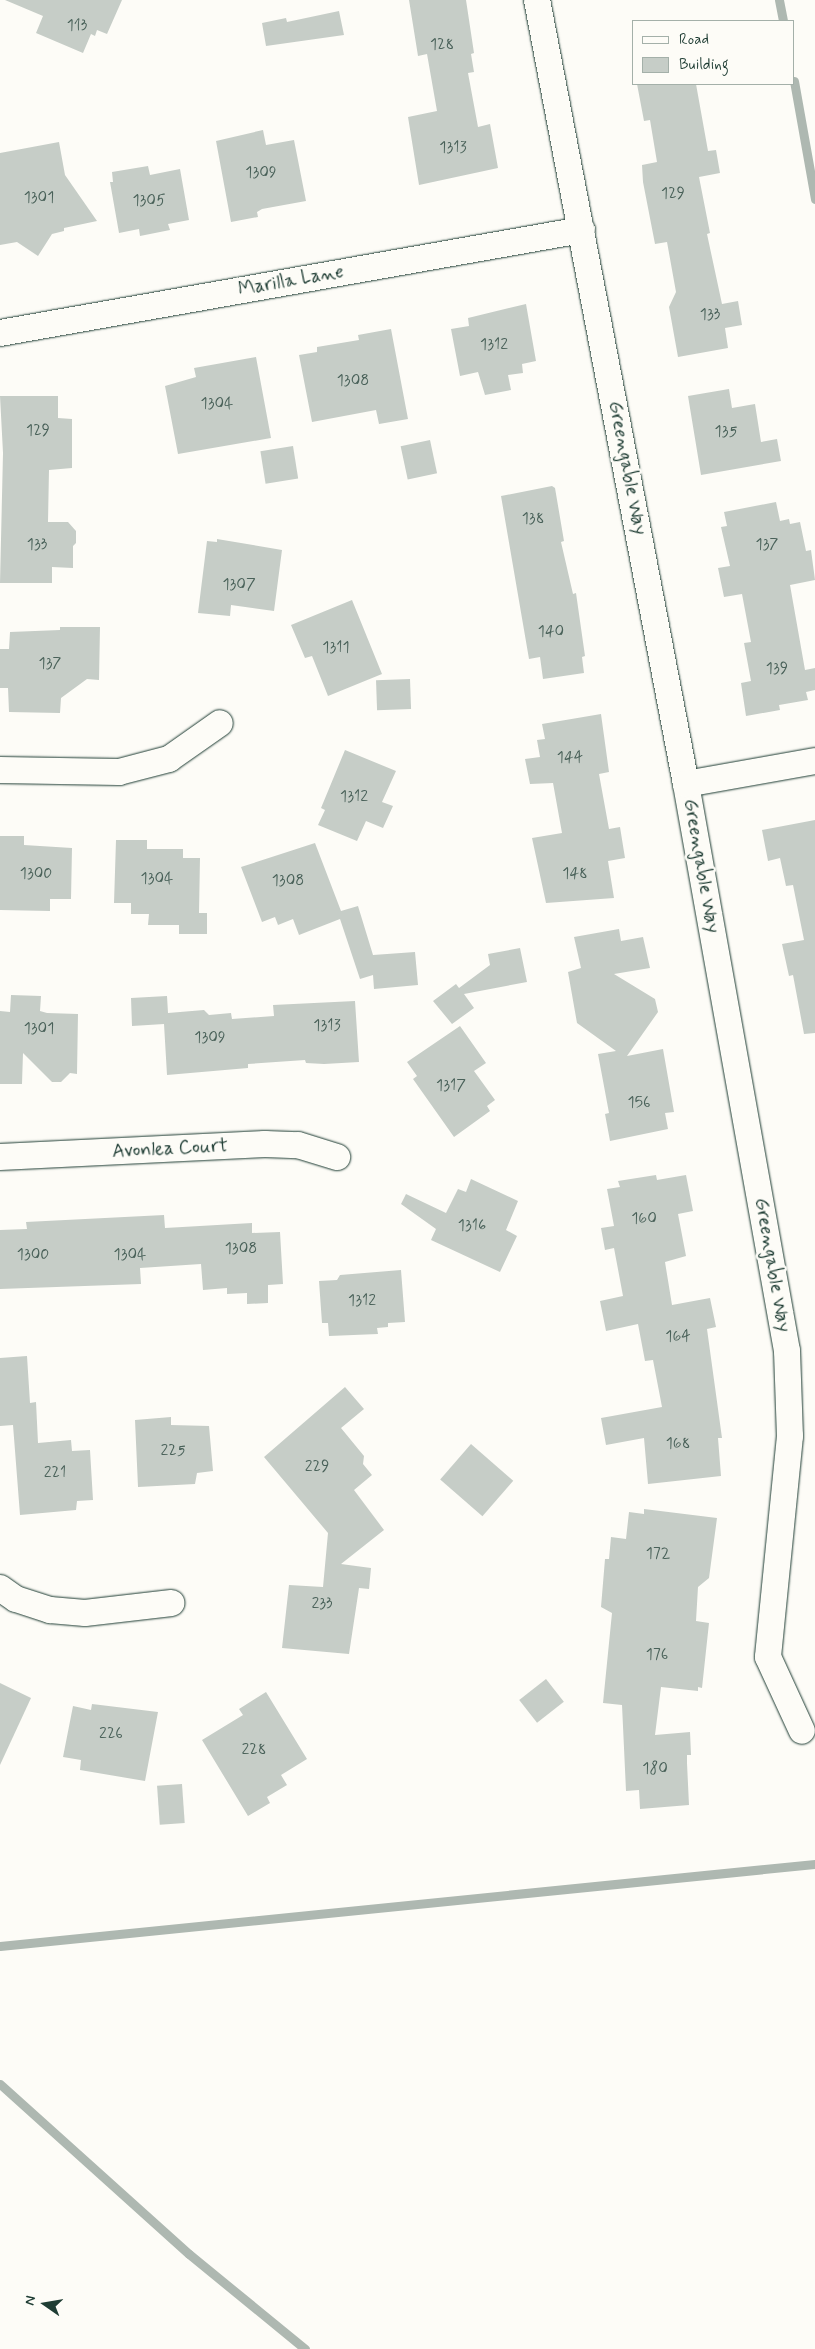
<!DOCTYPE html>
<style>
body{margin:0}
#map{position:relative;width:815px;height:2349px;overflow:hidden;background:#fdfcf7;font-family:Mynerve,sans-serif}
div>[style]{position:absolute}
.stream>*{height:9px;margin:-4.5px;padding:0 4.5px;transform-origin:4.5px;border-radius:4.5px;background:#aeb8b1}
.building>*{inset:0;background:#c6cdc7;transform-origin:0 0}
.roads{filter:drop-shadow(0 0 1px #1f3d34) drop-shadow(0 0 1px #1f3d34)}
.street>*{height:26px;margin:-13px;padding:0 13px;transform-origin:13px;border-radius:13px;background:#fdfcf7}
span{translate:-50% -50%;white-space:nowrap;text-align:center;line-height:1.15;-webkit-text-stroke:5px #fdfcf7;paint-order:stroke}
.number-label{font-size:16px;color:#496159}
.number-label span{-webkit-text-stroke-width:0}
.street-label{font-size:19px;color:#1f3d34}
.legend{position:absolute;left:632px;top:20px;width:162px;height:65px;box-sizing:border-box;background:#fdfcf7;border:1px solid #a4b0a9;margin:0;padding:6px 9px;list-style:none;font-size:15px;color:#1f3d34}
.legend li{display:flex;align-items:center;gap:10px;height:25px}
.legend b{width:25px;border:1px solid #a4b0a9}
.north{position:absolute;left:20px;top:2279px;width:50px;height:50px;-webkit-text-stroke:4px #fdfcf7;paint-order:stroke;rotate:283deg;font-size:14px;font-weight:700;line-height:20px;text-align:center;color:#1f3d34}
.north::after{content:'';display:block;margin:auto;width:18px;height:22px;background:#1f3d34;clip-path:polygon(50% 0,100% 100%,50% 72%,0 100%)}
</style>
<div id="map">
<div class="stream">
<i style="left:779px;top:0;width:21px;rotate:79deg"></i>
<i style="left:794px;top:81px;width:120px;rotate:79.9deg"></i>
<i style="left:0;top:1946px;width:819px;rotate:-5.75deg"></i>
<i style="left:0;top:2084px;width:254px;rotate:42deg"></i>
<i style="left:189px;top:2254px;width:150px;rotate:39.3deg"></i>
</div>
<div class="building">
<i style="clip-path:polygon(5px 0,122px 0,107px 34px,97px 30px,95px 36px,91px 34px,83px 53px,36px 33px,43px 16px)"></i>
<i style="clip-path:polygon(409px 0,466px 0,474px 53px,471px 54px,474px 72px,468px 73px,478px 127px,490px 124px,498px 168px,419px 185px,408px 117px,437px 111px,427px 54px,418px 56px)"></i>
<i style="clip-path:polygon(339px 11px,344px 35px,266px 46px,262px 23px,286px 18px,287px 22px)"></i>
<i style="clip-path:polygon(637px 84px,696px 84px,708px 151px,716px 150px,720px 173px,699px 177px,710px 233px,707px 234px,722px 304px,738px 301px,742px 325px,725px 328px,728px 348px,678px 357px,669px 307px,676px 292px,667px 242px,655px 244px,643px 182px,642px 165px,657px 162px,650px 120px,644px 121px)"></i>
<i style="clip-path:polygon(263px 130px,266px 145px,294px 140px,306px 201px,262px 209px,257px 212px,258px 217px,231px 222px,216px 141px)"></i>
<i style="clip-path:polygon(59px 142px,65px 175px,97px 221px,64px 228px,64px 231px,52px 234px,38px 256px,17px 242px,0 245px,0 153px)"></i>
<i style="clip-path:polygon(148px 166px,150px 175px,180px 169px,189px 220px,168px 224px,170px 230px,140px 236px,139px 229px,119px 233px,110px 182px,113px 182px,112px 172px)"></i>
<i style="clip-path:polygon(526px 304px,536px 361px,522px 364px,523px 373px,508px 375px,511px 390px,485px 395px,478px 372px,460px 376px,451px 329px,469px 326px,468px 318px)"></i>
<i style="clip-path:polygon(391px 329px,408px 419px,379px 424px,376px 410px,312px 422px,299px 355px,317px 352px,317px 347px,359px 340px,358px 335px)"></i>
<i style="clip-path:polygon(256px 357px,271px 438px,178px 454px,165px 386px,196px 377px,194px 368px)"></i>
<i style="clip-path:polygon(729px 389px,732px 408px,755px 404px,761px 442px,777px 439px,781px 461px,701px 475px,688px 396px)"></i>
<i style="clip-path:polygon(0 396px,58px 396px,58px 418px,72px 419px,72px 468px,49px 470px,48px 522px,68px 522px,76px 531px,76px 543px,73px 546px,73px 568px,52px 567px,52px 583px,0 583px,3px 453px)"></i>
<i style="left:430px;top:440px;width:34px;height:30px;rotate:78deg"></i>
<i style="left:293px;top:446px;width:33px;height:33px;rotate:81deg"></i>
<i style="clip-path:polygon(552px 486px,555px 488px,564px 541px,561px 542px,573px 594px,576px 593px,585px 656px,582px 657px,584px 673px,543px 679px,540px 657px,529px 659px,501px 496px)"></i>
<i style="clip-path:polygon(776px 502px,780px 521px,789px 519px,790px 524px,800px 522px,806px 551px,811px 550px,815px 580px,790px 585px,805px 670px,815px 668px,815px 690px,806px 692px,808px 700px,779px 705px,780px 710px,746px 716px,741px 683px,751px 681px,744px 643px,751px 642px,742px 594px,724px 597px,718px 568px,730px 566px,721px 527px,727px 526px,724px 512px)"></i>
<i style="clip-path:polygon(217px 539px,282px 550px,274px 611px,231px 605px,230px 616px,198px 613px,207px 541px,217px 542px)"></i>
<i style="clip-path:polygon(352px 600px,382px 674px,328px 696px,312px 656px,305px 658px,291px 625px)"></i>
<i style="clip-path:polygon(60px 627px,100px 627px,99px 680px,87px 679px,61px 698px,60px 713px,9px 712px,8px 688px,0 688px,0 649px,9px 649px,10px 632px,60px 630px)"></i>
<i style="left:410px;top:679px;width:30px;height:34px;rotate:88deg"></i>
<i style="clip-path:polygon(601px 714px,609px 772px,599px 774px,609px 829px,620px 827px,625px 858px,608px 861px,614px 898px,546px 903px,532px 838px,562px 833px,553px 783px,530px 784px,525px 759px,540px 757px,537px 740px,545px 739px,542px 724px)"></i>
<i style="clip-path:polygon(345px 750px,396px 771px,382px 802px,393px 806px,383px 828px,366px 821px,357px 841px,318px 825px,325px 810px,321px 808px)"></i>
<i style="clip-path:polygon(815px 820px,815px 1033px,804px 1034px,793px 975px,789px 976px,782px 944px,804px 940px,793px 885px,786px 886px,780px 858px,768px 861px,762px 830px)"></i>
<i style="clip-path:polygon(0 836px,24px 836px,24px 845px,72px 848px,71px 899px,50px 899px,50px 911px,0 910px)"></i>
<i style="clip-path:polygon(116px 840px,147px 840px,147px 849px,183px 849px,183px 858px,200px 858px,199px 913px,207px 913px,207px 934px,179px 934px,179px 925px,148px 925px,149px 914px,131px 914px,131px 903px,114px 903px)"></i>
<i style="clip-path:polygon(315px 843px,341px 911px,358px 906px,373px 955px,415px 952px,418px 985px,374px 989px,373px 975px,360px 979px,340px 919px,299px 935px,293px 919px,278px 925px,275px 917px,262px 922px,241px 867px)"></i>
<i style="clip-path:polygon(619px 929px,621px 941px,643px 937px,650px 968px,614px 974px,655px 999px,658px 1012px,627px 1056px,663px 1049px,674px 1112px,665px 1113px,668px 1129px,610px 1141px,605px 1114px,609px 1113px,598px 1054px,616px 1051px,577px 1023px,568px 972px,581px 968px,574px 937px)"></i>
<i style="clip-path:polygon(520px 948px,527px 982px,464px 994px,474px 1008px,452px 1024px,433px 1001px,456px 984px,459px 988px,490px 965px,488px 954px)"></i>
<i style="clip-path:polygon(11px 995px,41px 996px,40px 1011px,47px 1013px,78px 1014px,77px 1074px,70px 1073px,61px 1082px,52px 1082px,23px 1053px,22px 1084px,0 1084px,0 1011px,10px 1012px)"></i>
<i style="clip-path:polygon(167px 996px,168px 1013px,204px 1010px,209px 1015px,231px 1013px,232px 1019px,274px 1016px,273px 1005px,355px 1001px,359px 1062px,324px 1064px,306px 1063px,305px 1060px,248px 1064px,248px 1068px,167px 1075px,164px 1024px,132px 1026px,131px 998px)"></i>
<i style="clip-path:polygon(460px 1026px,486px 1063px,474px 1071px,495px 1100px,487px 1106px,490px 1111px,454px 1137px,413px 1079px,417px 1076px,407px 1062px)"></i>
<i style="clip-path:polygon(656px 1175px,657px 1180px,686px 1175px,693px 1211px,678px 1214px,686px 1256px,665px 1262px,672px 1305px,710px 1298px,716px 1327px,707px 1329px,722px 1438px,718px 1438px,721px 1476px,648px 1484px,644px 1438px,606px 1445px,601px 1418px,662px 1407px,653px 1360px,645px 1361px,638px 1324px,606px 1331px,600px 1301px,623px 1296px,614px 1248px,605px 1250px,601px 1228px,614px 1226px,607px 1189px,620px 1187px,618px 1181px)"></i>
<i style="clip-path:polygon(471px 1179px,518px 1201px,506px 1230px,517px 1236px,500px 1272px,431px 1240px,436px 1229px,401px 1204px,406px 1194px,446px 1213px,458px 1189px,466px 1192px)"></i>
<i style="clip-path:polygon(164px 1215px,165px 1228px,252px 1223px,252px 1233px,280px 1232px,283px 1284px,268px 1285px,268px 1303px,247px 1304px,247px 1293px,227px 1294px,227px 1288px,203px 1290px,201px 1264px,140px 1268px,141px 1284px,0 1289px,0 1230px,27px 1229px,26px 1222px)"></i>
<i style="clip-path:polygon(401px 1270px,405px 1322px,388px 1323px,388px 1327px,377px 1328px,378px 1334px,329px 1336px,328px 1323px,322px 1323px,319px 1281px,337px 1280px,340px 1275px)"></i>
<i style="clip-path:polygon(27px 1356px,30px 1403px,36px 1402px,38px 1443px,71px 1440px,72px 1451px,90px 1450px,93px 1500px,77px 1501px,76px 1510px,20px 1515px,13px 1425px,0 1426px,0 1358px)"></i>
<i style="clip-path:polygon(345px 1387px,364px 1409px,341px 1428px,364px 1456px,363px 1464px,372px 1475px,354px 1490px,384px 1530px,341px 1564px,371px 1568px,369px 1589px,359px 1588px,349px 1654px,282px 1648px,289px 1585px,323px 1587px,328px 1533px,264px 1457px)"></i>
<i style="clip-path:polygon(171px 1417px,171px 1425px,209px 1426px,213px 1471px,197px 1473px,195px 1484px,138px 1487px,135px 1420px)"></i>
<i style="left:471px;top:1444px;width:56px;height:47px;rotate:41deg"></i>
<i style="clip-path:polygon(644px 1509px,717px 1518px,709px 1578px,698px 1587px,696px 1621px,709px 1623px,702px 1688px,698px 1687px,698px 1691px,661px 1687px,655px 1735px,690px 1732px,691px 1755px,687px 1755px,687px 1763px,689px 1805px,640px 1809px,639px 1790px,626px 1791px,622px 1705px,603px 1703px,612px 1613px,601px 1607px,605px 1559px,609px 1559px,611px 1537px,626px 1539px,629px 1512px,644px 1514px)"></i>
<i style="left:546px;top:1679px;width:29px;height:34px;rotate:52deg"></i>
<i style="clip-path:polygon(0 1683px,31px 1698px,0 1765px)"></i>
<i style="clip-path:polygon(266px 1692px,307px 1759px,281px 1775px,287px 1785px,267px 1797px,270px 1803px,248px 1816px,202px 1740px,243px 1715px,239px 1709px)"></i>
<i style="clip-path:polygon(92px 1704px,158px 1712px,145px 1781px,80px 1770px,81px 1760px,63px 1757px,73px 1706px,91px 1710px)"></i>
<i style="left:182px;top:1784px;width:39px;height:25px;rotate:86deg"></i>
</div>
<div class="roads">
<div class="street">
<i style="left:537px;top:0;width:798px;rotate:79.24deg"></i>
<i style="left:686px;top:784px;width:576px;rotate:79.9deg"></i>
<i style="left:787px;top:1351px;width:85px;rotate:88deg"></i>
<i style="left:790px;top:1436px;width:222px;rotate:95.7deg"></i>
<i style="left:768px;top:1657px;width:81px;rotate:65.3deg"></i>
<i style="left:0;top:333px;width:591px;rotate:-10.04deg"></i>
<i style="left:0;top:770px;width:119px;rotate:1deg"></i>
<i style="left:119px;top:772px;width:52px;rotate:-14.6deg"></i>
<i style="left:169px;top:759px;width:62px;rotate:-35.2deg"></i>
<i style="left:686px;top:784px;width:131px;rotate:-10.1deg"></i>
<i style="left:0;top:1157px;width:265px;rotate:-2.8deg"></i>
<i style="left:265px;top:1144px;width:33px;rotate:2deg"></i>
<i style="left:298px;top:1145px;width:41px;rotate:17.1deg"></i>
<i style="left:0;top:1588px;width:19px;rotate:35deg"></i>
<i style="left:16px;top:1599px;width:36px;rotate:18deg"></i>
<i style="left:50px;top:1610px;width:35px;rotate:5deg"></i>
<i style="left:85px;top:1613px;width:87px;rotate:-6.6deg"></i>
</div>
</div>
<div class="number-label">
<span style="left:77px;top:26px">113</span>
<span style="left:442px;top:45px">128</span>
<span style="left:453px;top:148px">1313</span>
<span style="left:261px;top:173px">1309</span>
<span style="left:673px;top:194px">129</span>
<span style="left:39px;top:198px">1301</span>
<span style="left:149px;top:201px">1305</span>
<span style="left:710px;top:315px">133</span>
<span style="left:494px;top:345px">1312</span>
<span style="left:353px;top:381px">1308</span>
<span style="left:217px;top:404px">1304</span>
<span style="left:38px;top:431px">129</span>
<span style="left:726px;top:432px">135</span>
<span style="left:533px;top:519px">138</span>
<span style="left:37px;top:545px">133</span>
<span style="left:767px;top:545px">137</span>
<span style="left:239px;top:585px">1307</span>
<span style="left:551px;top:632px">140</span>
<span style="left:336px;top:648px">1311</span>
<span style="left:50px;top:664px">137</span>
<span style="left:777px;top:669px">139</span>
<span style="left:570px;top:758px">144</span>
<span style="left:354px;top:797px">1312</span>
<span style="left:36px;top:874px">1300</span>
<span style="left:575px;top:874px">148</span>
<span style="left:157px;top:879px">1304</span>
<span style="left:288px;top:881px">1308</span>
<span style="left:327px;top:1026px">1313</span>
<span style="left:39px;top:1029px">1301</span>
<span style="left:210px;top:1038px">1309</span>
<span style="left:451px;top:1086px">1317</span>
<span style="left:639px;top:1103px">156</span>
<span style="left:644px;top:1219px">160</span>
<span style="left:472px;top:1226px">1316</span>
<span style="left:241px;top:1249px">1308</span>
<span style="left:33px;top:1255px">1300</span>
<span style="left:130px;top:1255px">1304</span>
<span style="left:362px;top:1301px">1312</span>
<span style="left:678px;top:1337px">164</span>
<span style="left:678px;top:1444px">168</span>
<span style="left:173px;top:1451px">225</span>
<span style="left:317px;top:1467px">229</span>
<span style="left:55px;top:1473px">221</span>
<span style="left:658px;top:1554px">172</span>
<span style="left:322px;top:1604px">233</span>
<span style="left:657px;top:1655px">176</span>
<span style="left:111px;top:1734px">226</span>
<span style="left:254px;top:1750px">228</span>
<span style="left:655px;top:1769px">180</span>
</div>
<div class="street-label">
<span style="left:291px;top:281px;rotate:-10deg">Marilla Lane</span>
<span style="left:627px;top:468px;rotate:79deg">Greengable Way</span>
<span style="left:701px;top:866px;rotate:80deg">Greengable Way</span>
<span style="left:170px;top:1149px;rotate:-3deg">Avonlea Court</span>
<span style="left:772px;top:1265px;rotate:80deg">Greengable Way</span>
</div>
<ul class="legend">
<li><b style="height:6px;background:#fdfcf7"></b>Road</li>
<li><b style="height:14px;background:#c6cdc7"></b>Building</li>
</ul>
<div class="north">N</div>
</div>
